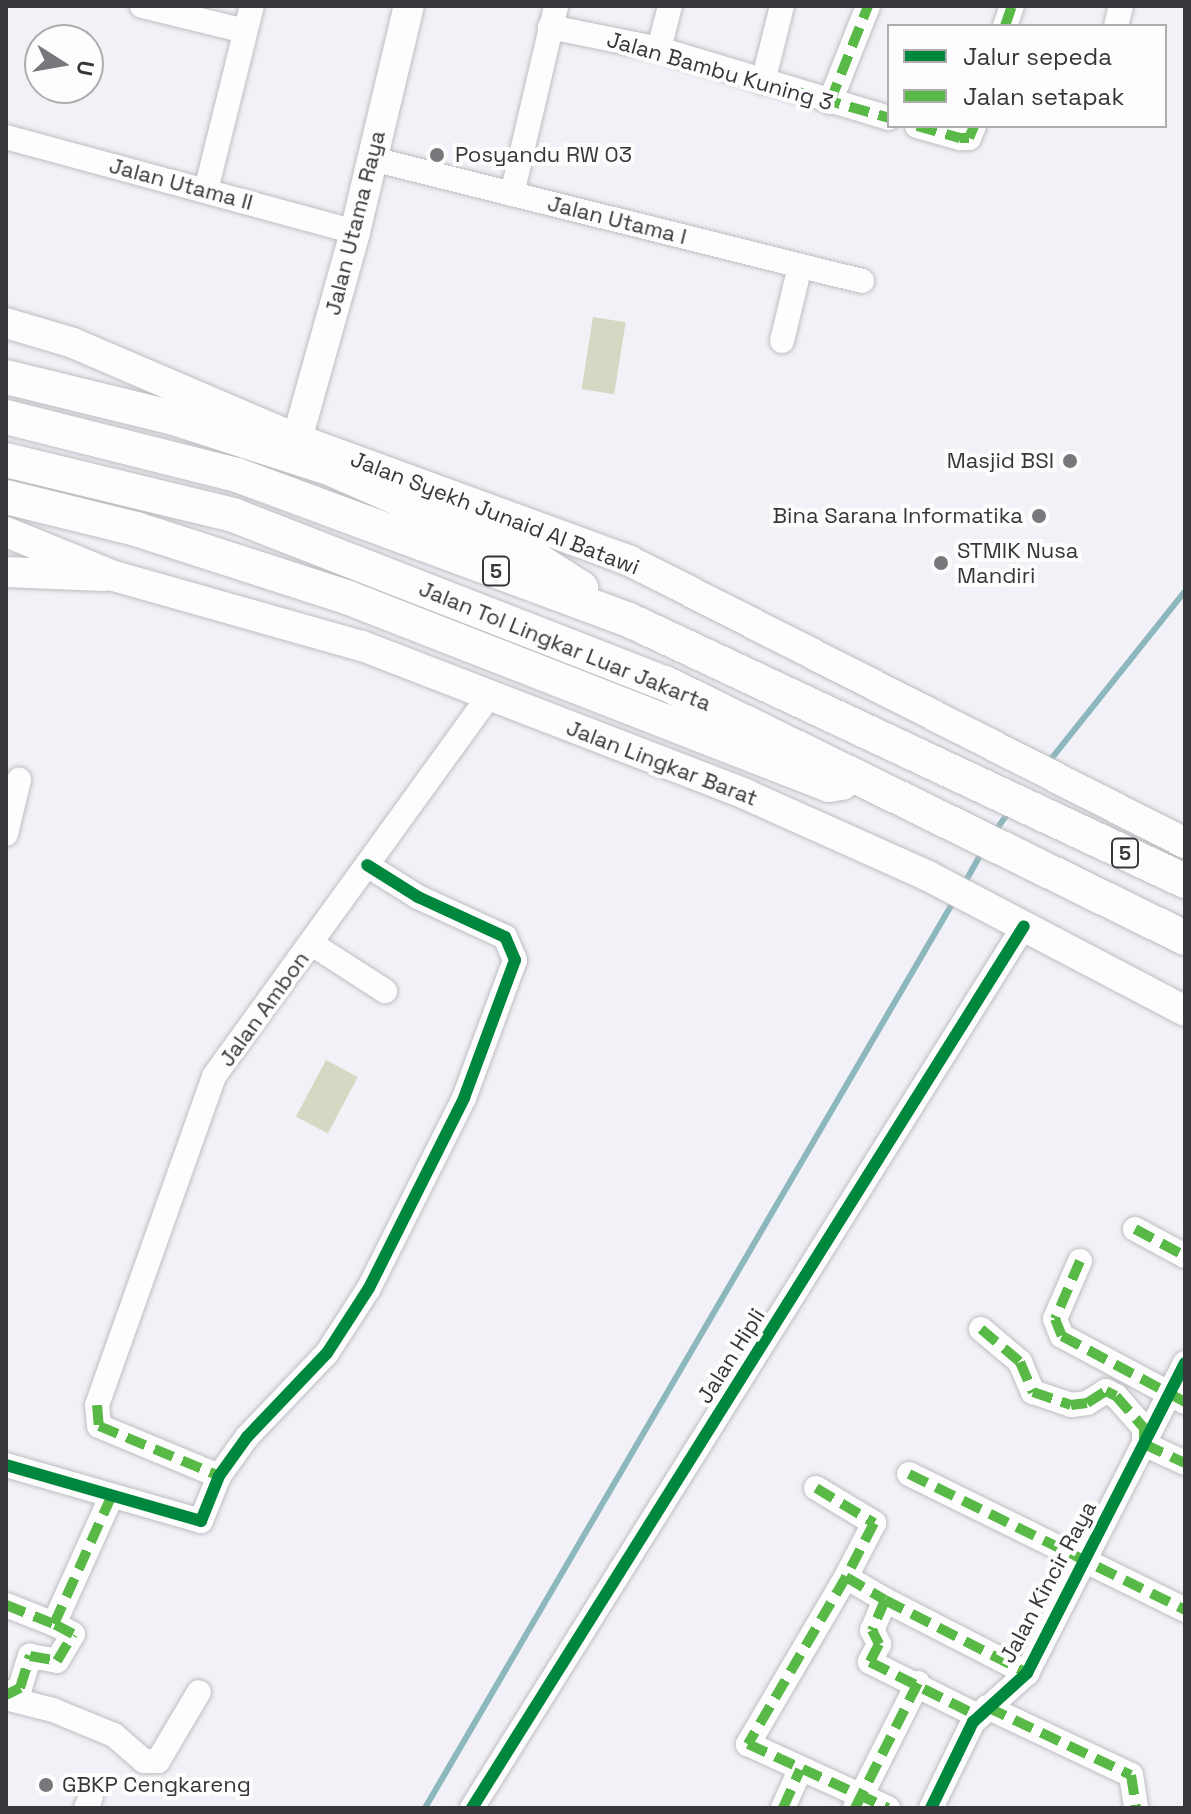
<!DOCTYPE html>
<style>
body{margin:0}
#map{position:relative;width:1191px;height:1814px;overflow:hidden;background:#f2f1f7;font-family:"Space Grotesk",sans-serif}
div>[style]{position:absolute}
.green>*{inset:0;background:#d5d8c2;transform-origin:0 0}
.stream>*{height:6px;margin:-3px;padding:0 3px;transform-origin:3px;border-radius:3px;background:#8cb7bc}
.roads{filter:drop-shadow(0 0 2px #bebdc2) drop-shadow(0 0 2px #bebdc2)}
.minor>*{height:24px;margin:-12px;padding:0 12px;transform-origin:12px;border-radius:12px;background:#fdfdfe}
.major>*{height:30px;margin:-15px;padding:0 15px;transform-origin:15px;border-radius:15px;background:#fdfdfe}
.highway>*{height:34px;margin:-17px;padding:0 17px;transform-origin:17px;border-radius:17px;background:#fdfdfe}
.quiet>*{height:10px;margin-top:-5px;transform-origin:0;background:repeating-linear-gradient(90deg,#58b947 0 20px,transparent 0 30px)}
.cycleway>*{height:12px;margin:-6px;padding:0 6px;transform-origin:6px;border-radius:6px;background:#00873e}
.dots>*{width:22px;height:22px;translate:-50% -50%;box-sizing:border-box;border:4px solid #fdfdfd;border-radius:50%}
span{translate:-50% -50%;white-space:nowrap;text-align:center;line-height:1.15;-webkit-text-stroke:8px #fdfdfd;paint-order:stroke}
.shield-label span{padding:2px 6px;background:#fdfdfd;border:2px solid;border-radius:6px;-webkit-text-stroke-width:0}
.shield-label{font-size:20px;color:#37363a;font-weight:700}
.street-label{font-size:22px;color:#37363a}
.poi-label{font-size:22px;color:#37363a}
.left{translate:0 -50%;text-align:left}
.right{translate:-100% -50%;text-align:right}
.frame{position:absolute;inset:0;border:8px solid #37363a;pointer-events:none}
.legend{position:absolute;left:887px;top:24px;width:280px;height:104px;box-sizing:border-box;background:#fdfdfd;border:2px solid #aeadaf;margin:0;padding:10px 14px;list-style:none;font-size:24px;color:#37363a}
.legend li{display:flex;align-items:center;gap:16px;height:40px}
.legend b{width:40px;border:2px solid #aeadaf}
.north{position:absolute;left:24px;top:24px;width:80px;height:80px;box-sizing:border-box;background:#fdfdfd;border:2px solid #aeadaf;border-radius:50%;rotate:101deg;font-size:22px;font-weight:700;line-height:32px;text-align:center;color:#37363a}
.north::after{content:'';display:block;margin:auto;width:28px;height:36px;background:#78777c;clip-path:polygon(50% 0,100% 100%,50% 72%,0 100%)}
</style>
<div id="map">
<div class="green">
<i style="left:593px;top:317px;width:33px;height:73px;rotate:9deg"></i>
<i style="left:326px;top:1060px;width:36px;height:64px;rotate:28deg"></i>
</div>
<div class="stream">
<i style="left:1047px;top:764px;width:221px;rotate:-51.4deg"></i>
<i style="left:993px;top:834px;width:29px;rotate:-54deg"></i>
<i style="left:963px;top:886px;width:41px;rotate:-60.9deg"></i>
<i style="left:425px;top:1808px;width:1052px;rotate:-59.76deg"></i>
</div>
<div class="roads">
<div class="minor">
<i style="left:142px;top:6px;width:106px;rotate:13.6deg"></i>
<i style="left:1005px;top:26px;width:21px;rotate:-71deg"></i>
<i style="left:1116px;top:26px;width:21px;rotate:-76deg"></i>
<i style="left:550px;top:27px;width:111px;rotate:11.4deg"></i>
<i style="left:659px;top:49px;width:240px;rotate:16.7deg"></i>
<i style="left:659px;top:49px;width:44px;rotate:-75.7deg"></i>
<i style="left:763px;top:82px;width:78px;rotate:-76deg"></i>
<i style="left:830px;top:102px;width:103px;rotate:-68.4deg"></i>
<i style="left:917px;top:126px;width:45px;rotate:15.6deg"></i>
<i style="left:960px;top:138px;width:9px"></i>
<i style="left:969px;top:138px;width:13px;rotate:-67deg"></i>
<i style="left:6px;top:137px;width:362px;rotate:15.2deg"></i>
<i style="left:372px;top:159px;width:505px;rotate:13.98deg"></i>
<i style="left:206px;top:190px;width:190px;rotate:-76deg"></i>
<i style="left:512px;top:194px;width:193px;rotate:-76.8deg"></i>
<i style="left:782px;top:341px;width:77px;rotate:-76.5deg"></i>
<i style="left:6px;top:834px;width:56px;rotate:-76.5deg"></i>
<i style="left:312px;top:944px;width:87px;rotate:32.8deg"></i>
<i style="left:1135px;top:1229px;width:57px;rotate:28.4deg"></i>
<i style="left:1080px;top:1261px;width:63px;rotate:113.3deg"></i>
<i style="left:1055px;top:1319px;width:18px;rotate:68deg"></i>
<i style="left:1062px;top:1336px;width:140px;rotate:28.2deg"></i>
<i style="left:981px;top:1329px;width:51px;rotate:40.2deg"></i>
<i style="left:1020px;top:1362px;width:33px;rotate:67deg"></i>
<i style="left:1033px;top:1392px;width:40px;rotate:18.9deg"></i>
<i style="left:1071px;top:1405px;width:16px;rotate:-7deg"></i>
<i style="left:1087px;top:1403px;width:22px;rotate:-32deg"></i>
<i style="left:1106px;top:1391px;width:11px;rotate:27deg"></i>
<i style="left:1116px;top:1396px;width:43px;rotate:48.8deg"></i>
<i style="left:1144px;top:1428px;width:16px;rotate:90deg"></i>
<i style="left:1144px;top:1444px;width:45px;rotate:24.9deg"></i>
<i style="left:6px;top:1465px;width:203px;rotate:16deg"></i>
<i style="left:201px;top:1521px;width:48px;rotate:-68.2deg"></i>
<i style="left:219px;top:1476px;width:48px;rotate:-54.3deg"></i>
<i style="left:247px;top:1437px;width:116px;rotate:-46.4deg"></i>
<i style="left:327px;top:1353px;width:77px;rotate:-57.1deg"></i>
<i style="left:369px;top:1288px;width:212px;rotate:-63.4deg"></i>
<i style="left:464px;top:1098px;width:147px;rotate:-69.7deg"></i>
<i style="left:515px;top:960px;width:25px;rotate:-113deg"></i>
<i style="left:505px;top:937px;width:96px;rotate:-155.3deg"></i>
<i style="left:418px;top:897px;width:60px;rotate:-147.9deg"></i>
<i style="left:909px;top:1474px;width:308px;rotate:26.2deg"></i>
<i style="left:219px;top:1476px;width:130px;rotate:-157.4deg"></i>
<i style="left:99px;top:1426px;width:21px;rotate:-95deg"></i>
<i style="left:97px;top:1405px;width:349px;rotate:-70.4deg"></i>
<i style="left:214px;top:1076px;width:469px;rotate:-54.1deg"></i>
<i style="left:816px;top:1488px;width:68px;rotate:31.1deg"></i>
<i style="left:874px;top:1523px;width:61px;rotate:117.4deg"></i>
<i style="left:846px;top:1577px;width:45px;rotate:30.5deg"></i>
<i style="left:885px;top:1600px;width:33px;rotate:113deg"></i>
<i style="left:872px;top:1630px;width:16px;rotate:63deg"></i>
<i style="left:879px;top:1644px;width:20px;rotate:117deg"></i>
<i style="left:870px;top:1662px;width:121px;rotate:26.6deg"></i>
<i style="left:846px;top:1577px;width:194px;rotate:120.4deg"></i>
<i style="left:748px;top:1744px;width:154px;rotate:24.6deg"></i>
<i style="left:885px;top:1600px;width:160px;rotate:27.2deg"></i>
<i style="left:6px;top:1605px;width:52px;rotate:21.6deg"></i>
<i style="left:6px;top:1695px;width:16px;rotate:-27deg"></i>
<i style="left:20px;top:1688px;width:34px;rotate:-73deg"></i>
<i style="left:30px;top:1656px;width:27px;rotate:10deg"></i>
<i style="left:57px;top:1661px;width:31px;rotate:-59deg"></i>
<i style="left:73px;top:1634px;width:21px;rotate:-152deg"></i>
<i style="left:54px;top:1624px;width:139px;rotate:-65.8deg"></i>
<i style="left:6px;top:1698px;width:49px;rotate:14.3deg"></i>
<i style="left:53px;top:1710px;width:66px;rotate:22.3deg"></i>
<i style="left:114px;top:1735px;width:40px;rotate:41deg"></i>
<i style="left:144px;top:1761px;width:14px"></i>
<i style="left:158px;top:1761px;width:80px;rotate:-59.3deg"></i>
<i style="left:987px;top:1707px;width:159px;rotate:25.3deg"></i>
<i style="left:1131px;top:1775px;width:33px;rotate:81deg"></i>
<i style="left:86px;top:1808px;width:12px;rotate:-66deg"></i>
<i style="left:472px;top:1808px;width:1040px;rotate:-57.96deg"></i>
<i style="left:783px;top:1808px;width:42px;rotate:-65.9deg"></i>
<i style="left:855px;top:1808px;width:140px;rotate:-63.3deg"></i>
<i style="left:931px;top:1808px;width:96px;rotate:-64deg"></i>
<i style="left:973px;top:1722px;width:73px;rotate:-42.2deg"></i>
<i style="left:1027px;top:1673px;width:348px;rotate:-63deg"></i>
</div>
<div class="major">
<i style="left:6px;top:323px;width:70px;rotate:16.6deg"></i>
<i style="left:73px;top:343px;width:244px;rotate:23.2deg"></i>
<i style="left:297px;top:439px;width:355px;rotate:20.1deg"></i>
<i style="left:630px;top:561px;width:623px;rotate:26.94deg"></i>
<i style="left:297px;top:439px;width:215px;rotate:-74.3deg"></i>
<i style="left:355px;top:232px;width:232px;rotate:-76.6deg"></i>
<i style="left:6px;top:532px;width:117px;rotate:22.2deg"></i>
<i style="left:114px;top:576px;width:258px;rotate:15.8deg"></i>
<i style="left:362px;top:646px;width:411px;rotate:21.1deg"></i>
<i style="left:745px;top:794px;width:201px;rotate:24.1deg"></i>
<i style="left:928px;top:876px;width:290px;rotate:27.7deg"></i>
<i style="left:6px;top:572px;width:98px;rotate:2.3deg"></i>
</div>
<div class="highway">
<i style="left:6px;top:377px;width:173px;rotate:13.7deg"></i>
<i style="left:174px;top:418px;width:163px;rotate:17.9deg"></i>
<i style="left:329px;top:468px;width:224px;rotate:23.7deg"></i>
<i style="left:534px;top:558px;width:56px;rotate:32.6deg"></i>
<i style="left:6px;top:417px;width:238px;rotate:14.1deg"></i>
<i style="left:237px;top:475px;width:418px;rotate:20.3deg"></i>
<i style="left:629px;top:620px;width:614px;rotate:25.15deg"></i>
<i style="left:6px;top:460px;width:234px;rotate:13.6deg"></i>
<i style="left:233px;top:515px;width:464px;rotate:21.3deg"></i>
<i style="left:665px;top:683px;width:579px;rotate:26.12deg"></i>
<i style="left:6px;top:497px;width:134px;rotate:13.8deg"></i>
<i style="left:136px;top:529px;width:224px;rotate:17.9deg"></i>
<i style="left:349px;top:598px;width:515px;rotate:21.29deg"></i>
<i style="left:829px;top:785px;width:13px;rotate:-9deg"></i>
</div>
</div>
<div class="quiet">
<i style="left:1005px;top:26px;width:21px;rotate:-71deg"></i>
<i style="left:763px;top:82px;width:131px;rotate:15.9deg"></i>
<i style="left:830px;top:102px;width:103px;rotate:-68.4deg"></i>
<i style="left:917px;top:126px;width:45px;rotate:15.6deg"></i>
<i style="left:960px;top:138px;width:9px"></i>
<i style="left:969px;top:138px;width:13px;rotate:-67deg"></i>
<i style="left:1135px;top:1229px;width:57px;rotate:28.4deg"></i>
<i style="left:1080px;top:1261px;width:63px;rotate:113.3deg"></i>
<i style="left:1055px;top:1319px;width:18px;rotate:68deg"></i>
<i style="left:1062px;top:1336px;width:140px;rotate:28.2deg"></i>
<i style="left:981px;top:1329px;width:51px;rotate:40.2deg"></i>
<i style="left:1020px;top:1362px;width:33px;rotate:67deg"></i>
<i style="left:1033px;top:1392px;width:40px;rotate:18.9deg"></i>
<i style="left:1071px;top:1405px;width:16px;rotate:-7deg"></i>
<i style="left:1087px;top:1403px;width:22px;rotate:-32deg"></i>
<i style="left:1106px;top:1391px;width:11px;rotate:27deg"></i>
<i style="left:1116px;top:1396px;width:43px;rotate:48.8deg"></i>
<i style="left:1144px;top:1428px;width:16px;rotate:90deg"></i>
<i style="left:1144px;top:1444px;width:45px;rotate:24.9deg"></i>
<i style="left:97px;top:1405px;width:21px;rotate:85deg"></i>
<i style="left:99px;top:1426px;width:130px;rotate:22.6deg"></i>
<i style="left:909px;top:1474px;width:308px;rotate:26.2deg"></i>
<i style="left:816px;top:1488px;width:68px;rotate:31.1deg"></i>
<i style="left:874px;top:1523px;width:61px;rotate:117.4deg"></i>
<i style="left:846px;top:1577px;width:45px;rotate:30.5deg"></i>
<i style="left:885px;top:1600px;width:33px;rotate:113deg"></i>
<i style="left:872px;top:1630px;width:16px;rotate:63deg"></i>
<i style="left:879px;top:1644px;width:20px;rotate:117deg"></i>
<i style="left:870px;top:1662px;width:121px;rotate:26.6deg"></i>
<i style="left:846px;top:1577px;width:194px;rotate:120.4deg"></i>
<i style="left:748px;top:1744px;width:154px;rotate:24.6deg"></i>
<i style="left:885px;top:1600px;width:160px;rotate:27.2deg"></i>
<i style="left:6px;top:1605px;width:52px;rotate:21.6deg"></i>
<i style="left:6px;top:1695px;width:16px;rotate:-27deg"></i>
<i style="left:20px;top:1688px;width:34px;rotate:-73deg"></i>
<i style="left:30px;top:1656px;width:27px;rotate:10deg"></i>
<i style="left:57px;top:1661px;width:31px;rotate:-59deg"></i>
<i style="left:73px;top:1634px;width:21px;rotate:-152deg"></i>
<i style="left:54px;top:1624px;width:139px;rotate:-65.8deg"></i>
<i style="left:987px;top:1707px;width:159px;rotate:25.3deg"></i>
<i style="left:1131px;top:1775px;width:33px;rotate:81deg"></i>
<i style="left:783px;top:1808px;width:42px;rotate:-65.9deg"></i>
<i style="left:855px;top:1808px;width:140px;rotate:-63.3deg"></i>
</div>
<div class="cycleway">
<i style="left:6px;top:1465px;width:203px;rotate:16deg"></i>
<i style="left:201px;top:1521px;width:48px;rotate:-68.2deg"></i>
<i style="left:219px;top:1476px;width:48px;rotate:-54.3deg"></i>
<i style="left:247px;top:1437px;width:116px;rotate:-46.4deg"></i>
<i style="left:327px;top:1353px;width:77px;rotate:-57.1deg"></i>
<i style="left:369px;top:1288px;width:212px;rotate:-63.4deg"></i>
<i style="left:464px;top:1098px;width:147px;rotate:-69.7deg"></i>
<i style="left:515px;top:960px;width:25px;rotate:-113deg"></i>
<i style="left:505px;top:937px;width:96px;rotate:-155.3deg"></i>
<i style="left:418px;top:897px;width:60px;rotate:-147.9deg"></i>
<i style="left:472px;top:1808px;width:1040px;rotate:-57.96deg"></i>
<i style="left:931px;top:1808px;width:96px;rotate:-64deg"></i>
<i style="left:973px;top:1722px;width:73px;rotate:-42.2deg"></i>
<i style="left:1027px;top:1673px;width:348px;rotate:-63deg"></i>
</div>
<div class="dots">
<i style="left:437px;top:155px;background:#78777c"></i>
<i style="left:1070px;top:461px;background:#78777c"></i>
<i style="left:1039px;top:516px;background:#78777c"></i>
<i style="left:941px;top:563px;background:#78777c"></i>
<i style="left:46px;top:1785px;background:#78777c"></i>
</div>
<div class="shield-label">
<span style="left:496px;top:571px">5</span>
<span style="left:1125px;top:853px">5</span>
</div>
<div class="street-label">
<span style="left:720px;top:71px;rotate:16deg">Jalan Bambu Kuning 3</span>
<span style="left:181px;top:184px;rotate:15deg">Jalan Utama II</span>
<span style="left:617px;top:220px;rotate:14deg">Jalan Utama I</span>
<span style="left:355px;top:223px;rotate:-76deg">Jalan Utama Raya</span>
<span style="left:495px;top:513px;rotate:21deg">Jalan Syekh Junaid Al Batawi</span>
<span style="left:565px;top:646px;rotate:22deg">Jalan Tol Lingkar Luar Jakarta</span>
<span style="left:662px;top:763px;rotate:21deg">Jalan Lingkar Barat</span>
<span style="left:264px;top:1009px;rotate:-54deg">Jalan Ambon</span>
<span style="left:731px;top:1356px;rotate:-58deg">Jalan Hipli</span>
<span style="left:1048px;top:1582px;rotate:-62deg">Jalan Kincir Raya</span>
</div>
<div class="poi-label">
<span class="left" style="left:455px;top:155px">Posyandu RW 03</span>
<span class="right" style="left:1054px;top:461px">Masjid BSI</span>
<span class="right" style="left:1023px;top:516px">Bina Sarana Informatika</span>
<span class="left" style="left:957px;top:563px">STMIK Nusa<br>Mandiri</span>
<span class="left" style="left:62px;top:1785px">GBKP Cengkareng</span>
</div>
<div class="frame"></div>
<ul class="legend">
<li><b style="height:10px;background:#00873e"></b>Jalur sepeda</li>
<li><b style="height:10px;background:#58b947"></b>Jalan setapak</li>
</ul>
<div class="north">U</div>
</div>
